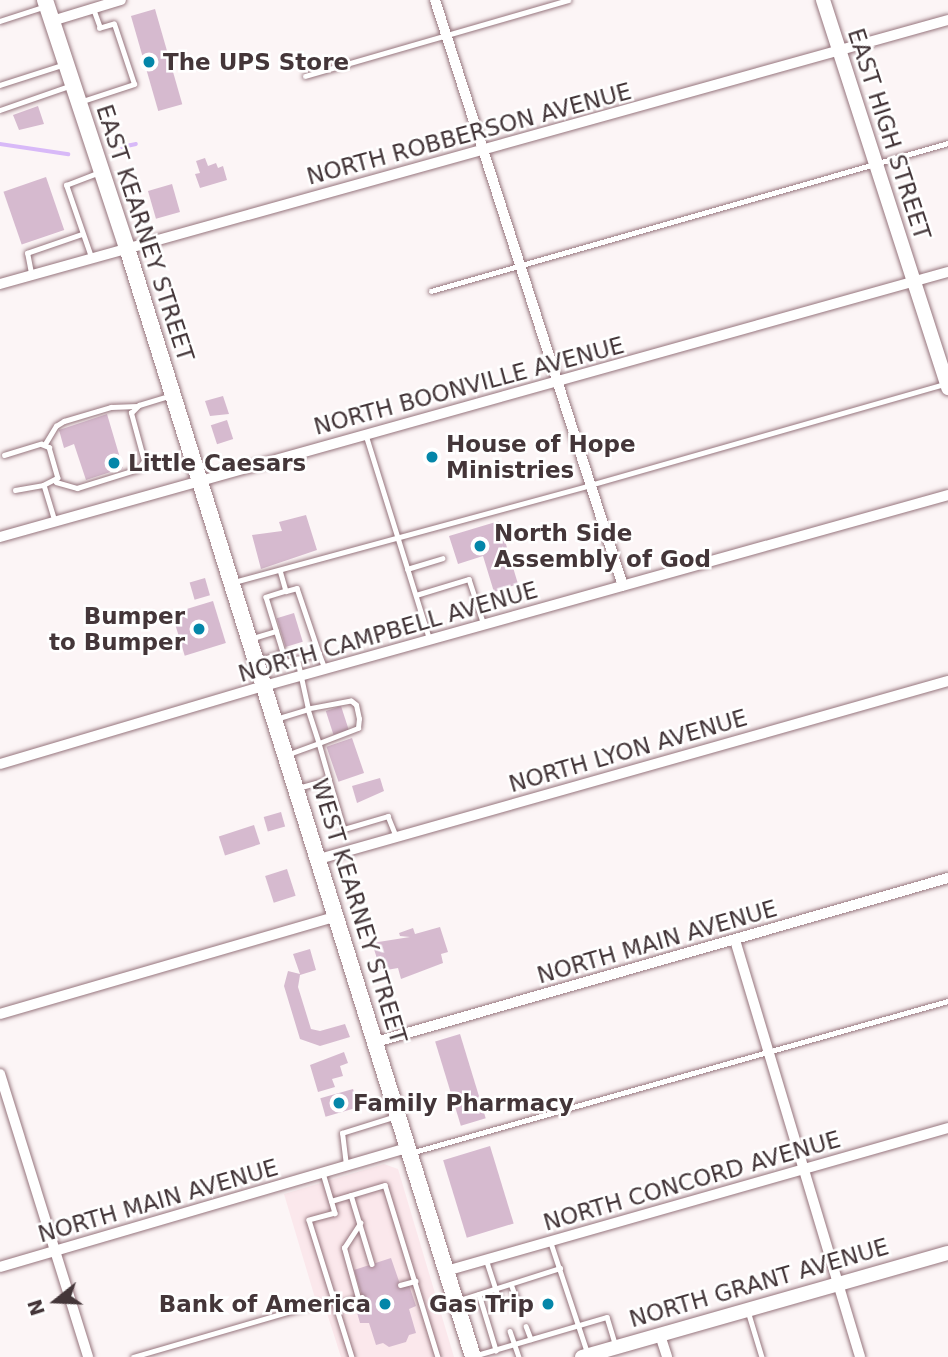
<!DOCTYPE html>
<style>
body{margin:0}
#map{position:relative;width:948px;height:1357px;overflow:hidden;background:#fcf5f6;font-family:"DejaVu Sans",sans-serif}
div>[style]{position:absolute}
.built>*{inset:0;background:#fbe8ec}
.stream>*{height:3.5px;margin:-1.75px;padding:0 1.75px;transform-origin:1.75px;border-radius:1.75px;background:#d8b9f8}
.building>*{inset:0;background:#d6bacf;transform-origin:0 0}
.roads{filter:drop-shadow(0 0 2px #96757d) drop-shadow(0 0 2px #96757d)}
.lane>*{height:4.5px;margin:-2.25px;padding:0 2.25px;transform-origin:2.25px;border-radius:2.25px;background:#fff}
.street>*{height:10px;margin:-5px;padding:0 5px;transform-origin:5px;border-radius:5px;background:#fff}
.secondary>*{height:14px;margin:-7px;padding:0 7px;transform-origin:7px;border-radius:7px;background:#fff}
.primary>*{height:16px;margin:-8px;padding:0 8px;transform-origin:8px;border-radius:8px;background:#fff}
.dots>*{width:19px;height:19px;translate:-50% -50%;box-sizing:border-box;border:4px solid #fff;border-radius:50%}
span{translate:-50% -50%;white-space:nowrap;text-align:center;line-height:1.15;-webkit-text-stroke:5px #fff;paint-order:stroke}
.poi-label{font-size:23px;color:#443639;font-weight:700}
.left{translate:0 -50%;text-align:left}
.right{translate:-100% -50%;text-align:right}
.street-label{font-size:23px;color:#443639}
.north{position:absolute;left:21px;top:1266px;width:70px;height:70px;-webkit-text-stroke:5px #fff;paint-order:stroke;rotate:252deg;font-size:19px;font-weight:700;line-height:28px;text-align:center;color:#443639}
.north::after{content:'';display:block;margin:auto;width:24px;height:32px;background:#443639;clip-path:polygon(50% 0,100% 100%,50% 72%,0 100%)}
</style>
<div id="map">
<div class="built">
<i style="clip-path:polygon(384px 1164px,398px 1169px,454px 1357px,341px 1357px,325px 1307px,318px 1308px,284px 1194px)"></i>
</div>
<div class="stream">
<i style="left:0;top:144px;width:69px;rotate:8.4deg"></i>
<i style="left:122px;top:147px;width:14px;rotate:-12deg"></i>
</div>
<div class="building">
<i style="left:155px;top:9px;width:99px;height:25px;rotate:74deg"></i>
<i style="clip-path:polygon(38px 106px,44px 124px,19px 130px,13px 115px)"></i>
<i style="clip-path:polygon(205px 158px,208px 166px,216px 163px,218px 168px,223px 166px,227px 180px,200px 188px,195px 174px,200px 173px,196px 161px)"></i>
<i style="left:46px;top:177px;width:56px;height:45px;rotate:71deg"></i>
<i style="left:172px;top:184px;width:29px;height:25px;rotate:74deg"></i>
<i style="clip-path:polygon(223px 396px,229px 414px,210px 416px,205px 401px)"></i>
<i style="clip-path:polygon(107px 414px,123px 468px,86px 480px,74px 444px,64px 448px,59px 430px)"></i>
<i style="left:227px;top:420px;width:20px;height:17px;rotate:72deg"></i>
<i style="clip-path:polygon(306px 515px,317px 550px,261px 569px,252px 535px,282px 531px,279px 522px)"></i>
<i style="clip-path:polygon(499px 521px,518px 584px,494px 592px,483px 556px,458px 564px,449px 536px)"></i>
<i style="left:205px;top:578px;width:18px;height:16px;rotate:74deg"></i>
<i style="left:213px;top:601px;width:44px;height:43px;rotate:73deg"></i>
<i style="left:294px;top:613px;width:30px;height:18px;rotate:73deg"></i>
<i style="left:341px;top:706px;width:25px;height:16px;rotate:72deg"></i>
<i style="left:352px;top:738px;width:37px;height:27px;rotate:71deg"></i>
<i style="clip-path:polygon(380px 778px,384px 791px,357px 803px,352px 786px)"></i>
<i style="left:281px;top:812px;width:15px;height:18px;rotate:74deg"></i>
<i style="left:254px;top:825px;width:20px;height:37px;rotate:72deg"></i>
<i style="left:287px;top:869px;width:28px;height:23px;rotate:72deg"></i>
<i style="clip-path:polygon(440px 927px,448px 952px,441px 954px,443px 963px,401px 979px,398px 968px,381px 971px,372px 943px,410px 937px,400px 936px,399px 933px,413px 928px,415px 934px)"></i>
<i style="clip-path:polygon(310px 949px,316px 970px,300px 975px,298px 987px,311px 1029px,320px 1031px,345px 1024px,350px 1037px,320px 1046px,300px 1039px,284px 986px,288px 971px,300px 974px,293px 954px)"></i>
<i style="left:460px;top:1034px;width:88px;height:26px;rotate:73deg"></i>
<i style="clip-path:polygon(344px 1052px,348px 1063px,340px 1066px,343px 1076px,332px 1079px,335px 1087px,318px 1092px,310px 1065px)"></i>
<i style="left:353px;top:1089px;width:19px;height:34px;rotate:74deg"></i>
<i style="left:490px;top:1146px;width:81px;height:49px;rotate:73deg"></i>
<i style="clip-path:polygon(391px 1258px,401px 1287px,409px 1285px,416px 1306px,409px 1309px,416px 1333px,409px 1335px,406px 1342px,389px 1347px,383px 1343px,376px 1345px,369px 1323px,360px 1323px,354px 1302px,363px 1299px,354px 1270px)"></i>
</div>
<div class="roads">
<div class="lane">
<i style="left:0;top:21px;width:45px;rotate:-18deg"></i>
<i style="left:305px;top:76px;width:274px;rotate:-16.1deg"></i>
<i style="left:0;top:85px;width:65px;rotate:-17.9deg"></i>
<i style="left:83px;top:101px;width:54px;rotate:-18.4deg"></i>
<i style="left:134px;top:84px;width:63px;rotate:-108.4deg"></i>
<i style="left:114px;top:24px;width:15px;rotate:164deg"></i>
<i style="left:100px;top:28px;width:20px;rotate:-110deg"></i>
<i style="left:0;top:110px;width:73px;rotate:-19.2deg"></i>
<i style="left:91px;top:257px;width:76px;rotate:-109.1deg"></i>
<i style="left:66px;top:185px;width:34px;rotate:-21deg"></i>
<i style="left:31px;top:273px;width:20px;rotate:-101deg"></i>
<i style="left:27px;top:253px;width:58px;rotate:-19.1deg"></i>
<i style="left:431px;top:291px;width:538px;rotate:-15.97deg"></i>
<i style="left:366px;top:435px;width:215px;rotate:72.7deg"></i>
<i style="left:45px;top:444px;width:21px;rotate:-59deg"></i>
<i style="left:56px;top:426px;width:9px;rotate:-32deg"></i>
<i style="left:64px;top:421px;width:49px;rotate:-16.6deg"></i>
<i style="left:111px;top:407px;width:26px;rotate:-2deg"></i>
<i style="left:4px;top:455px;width:39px;rotate:-17deg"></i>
<i style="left:41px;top:444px;width:9px;rotate:21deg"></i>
<i style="left:49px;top:447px;width:32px;rotate:74deg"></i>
<i style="left:58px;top:478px;width:16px;rotate:153deg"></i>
<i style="left:44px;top:485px;width:37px;rotate:73deg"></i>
<i style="left:56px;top:482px;width:22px;rotate:16deg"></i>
<i style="left:77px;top:488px;width:64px;rotate:-17.3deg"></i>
<i style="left:138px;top:469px;width:10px;rotate:-53deg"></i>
<i style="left:144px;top:461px;width:50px;rotate:-105.2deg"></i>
<i style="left:131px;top:413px;width:11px;rotate:-45deg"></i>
<i style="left:139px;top:405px;width:30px;rotate:-17deg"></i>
<i style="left:15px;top:490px;width:29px;rotate:-10deg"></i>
<i style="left:407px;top:569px;width:37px;rotate:-17deg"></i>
<i style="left:280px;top:570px;width:22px;rotate:74deg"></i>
<i style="left:286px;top:591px;width:21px;rotate:163deg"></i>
<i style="left:266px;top:597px;width:68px;rotate:72.9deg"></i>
<i style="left:286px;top:662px;width:34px;rotate:-15deg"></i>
<i style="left:319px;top:653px;width:17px;rotate:69deg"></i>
<i style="left:234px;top:582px;width:369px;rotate:-15.2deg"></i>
<i style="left:590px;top:485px;width:368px;rotate:-15.9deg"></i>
<i style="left:286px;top:591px;width:11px;rotate:-15deg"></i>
<i style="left:297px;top:588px;width:69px;rotate:71.3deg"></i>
<i style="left:416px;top:595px;width:55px;rotate:-16.8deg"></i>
<i style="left:469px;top:579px;width:48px;rotate:71.9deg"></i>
<i style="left:253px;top:638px;width:24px;rotate:-17deg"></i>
<i style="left:260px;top:660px;width:24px;rotate:-17deg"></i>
<i style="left:279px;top:718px;width:30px;rotate:-17deg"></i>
<i style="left:308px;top:709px;width:36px;rotate:72deg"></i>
<i style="left:319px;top:743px;width:42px;rotate:-21deg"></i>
<i style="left:358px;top:728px;width:9px;rotate:-84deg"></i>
<i style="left:359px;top:719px;width:14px;rotate:-102deg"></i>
<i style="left:356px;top:705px;width:6px;rotate:-141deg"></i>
<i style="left:351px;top:701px;width:44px;rotate:169.5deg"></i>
<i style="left:308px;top:709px;width:51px;rotate:-102.4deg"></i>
<i style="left:289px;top:754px;width:32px;rotate:-20deg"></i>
<i style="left:319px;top:743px;width:37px;rotate:74deg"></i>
<i style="left:298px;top:788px;width:32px;rotate:-16deg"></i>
<i style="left:329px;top:779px;width:52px;rotate:73.3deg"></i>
<i style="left:344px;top:829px;width:46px;rotate:-16.5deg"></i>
<i style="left:388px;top:816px;width:22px;rotate:68deg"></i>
<i style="left:414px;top:1152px;width:555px;rotate:-15.79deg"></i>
<i style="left:346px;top:1165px;width:32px;rotate:-97deg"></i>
<i style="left:342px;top:1133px;width:53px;rotate:-17.4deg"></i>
<i style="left:323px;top:1173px;width:42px;rotate:73.3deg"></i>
<i style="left:335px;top:1213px;width:27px;rotate:165deg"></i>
<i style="left:309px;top:1220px;width:144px;rotate:72.6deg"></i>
<i style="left:351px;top:1195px;width:72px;rotate:73.1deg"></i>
<i style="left:331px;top:1201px;width:56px;rotate:-16.5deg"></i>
<i style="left:385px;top:1185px;width:180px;rotate:72.9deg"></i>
<i style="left:551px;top:1243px;width:114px;rotate:71.6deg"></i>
<i style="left:486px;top:1259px;width:48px;rotate:71.9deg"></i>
<i style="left:511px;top:1284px;width:17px;rotate:69deg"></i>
<i style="left:400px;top:1285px;width:16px;rotate:-15deg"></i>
<i style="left:479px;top:1294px;width:59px;rotate:73.1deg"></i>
<i style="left:358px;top:1298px;width:52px;rotate:-105.6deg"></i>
<i style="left:344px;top:1248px;width:30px;rotate:-57deg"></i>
<i style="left:460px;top:1300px;width:105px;rotate:-17.7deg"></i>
<i style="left:336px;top:1305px;width:27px;rotate:-17deg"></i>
<i style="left:748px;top:1311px;width:48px;rotate:73.1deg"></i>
<i style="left:526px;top:1326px;width:14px;rotate:69deg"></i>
<i style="left:510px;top:1331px;width:28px;rotate:71deg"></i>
<i style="left:477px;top:1355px;width:135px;rotate:-16.3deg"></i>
<i style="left:607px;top:1317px;width:30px;rotate:73deg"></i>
<i style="left:133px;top:1357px;width:190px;rotate:-16.2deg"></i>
</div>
<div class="street">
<i style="left:435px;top:0;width:615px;rotate:72.21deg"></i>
<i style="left:52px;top:21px;width:72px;rotate:-16.9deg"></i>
<i style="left:0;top:284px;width:984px;rotate:-15.56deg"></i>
<i style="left:0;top:537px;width:984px;rotate:-15.62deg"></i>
<i style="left:0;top:764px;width:275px;rotate:-16.5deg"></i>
<i style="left:264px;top:686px;width:710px;rotate:-15.6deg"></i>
<i style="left:319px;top:859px;width:654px;rotate:-15.8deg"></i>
<i style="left:735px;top:940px;width:435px;rotate:73.3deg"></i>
<i style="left:0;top:1014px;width:351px;rotate:-16.2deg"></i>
<i style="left:376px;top:1042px;width:595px;rotate:-16deg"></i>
<i style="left:0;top:1074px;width:296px;rotate:72.7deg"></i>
<i style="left:0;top:1267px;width:425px;rotate:-16.3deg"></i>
<i style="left:446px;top:1271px;width:522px;rotate:-15.9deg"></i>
<i style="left:660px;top:1335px;width:23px;rotate:72deg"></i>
</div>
<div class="secondary">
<i style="left:823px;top:0;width:408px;rotate:72.1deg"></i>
<i style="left:582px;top:1357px;width:380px;rotate:-15.9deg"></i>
</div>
<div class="primary">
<i style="left:45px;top:0;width:261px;rotate:71.7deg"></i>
<i style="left:127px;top:248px;width:1162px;rotate:72.67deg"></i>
</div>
</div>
<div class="dots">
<i style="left:149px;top:62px;background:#0486a9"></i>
<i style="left:432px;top:457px;background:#0486a9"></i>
<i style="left:114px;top:463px;background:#0486a9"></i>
<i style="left:480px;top:546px;background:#0486a9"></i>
<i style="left:199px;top:629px;background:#0486a9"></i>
<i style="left:339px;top:1103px;background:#0486a9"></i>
<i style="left:385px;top:1304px;background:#0486a9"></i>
<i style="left:548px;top:1304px;background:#0486a9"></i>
</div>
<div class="poi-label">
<span class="left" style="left:163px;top:62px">The UPS Store</span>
<span class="left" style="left:446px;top:457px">House of Hope<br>Ministries</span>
<span class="left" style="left:128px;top:463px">Little Caesars</span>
<span class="left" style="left:494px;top:546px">North Side<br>Assembly of God</span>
<span class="right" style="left:185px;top:629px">Bumper<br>to Bumper</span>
<span class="left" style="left:353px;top:1103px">Family Pharmacy</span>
<span class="right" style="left:371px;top:1304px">Bank of America</span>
<span class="right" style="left:534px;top:1304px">Gas Trip</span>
</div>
<div class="street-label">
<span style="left:469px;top:134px;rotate:-15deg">NORTH ROBBERSON AVENUE</span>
<span style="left:889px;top:134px;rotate:72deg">EAST HIGH STREET</span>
<span style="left:145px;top:233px;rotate:72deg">EAST KEARNEY STREET</span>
<span style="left:469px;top:386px;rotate:-15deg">NORTH BOONVILLE AVENUE</span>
<span style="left:388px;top:632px;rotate:-16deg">NORTH CAMPBELL AVENUE</span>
<span style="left:628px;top:751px;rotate:-16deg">NORTH LYON AVENUE</span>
<span style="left:359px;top:911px;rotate:73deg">WEST KEARNEY STREET</span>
<span style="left:657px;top:942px;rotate:-16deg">NORTH MAIN AVENUE</span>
<span style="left:692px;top:1181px;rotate:-16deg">NORTH CONCORD AVENUE</span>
<span style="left:158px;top:1201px;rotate:-16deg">NORTH MAIN AVENUE</span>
<span style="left:759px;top:1283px;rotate:-16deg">NORTH GRANT AVENUE</span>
</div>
<div class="north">N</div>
</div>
